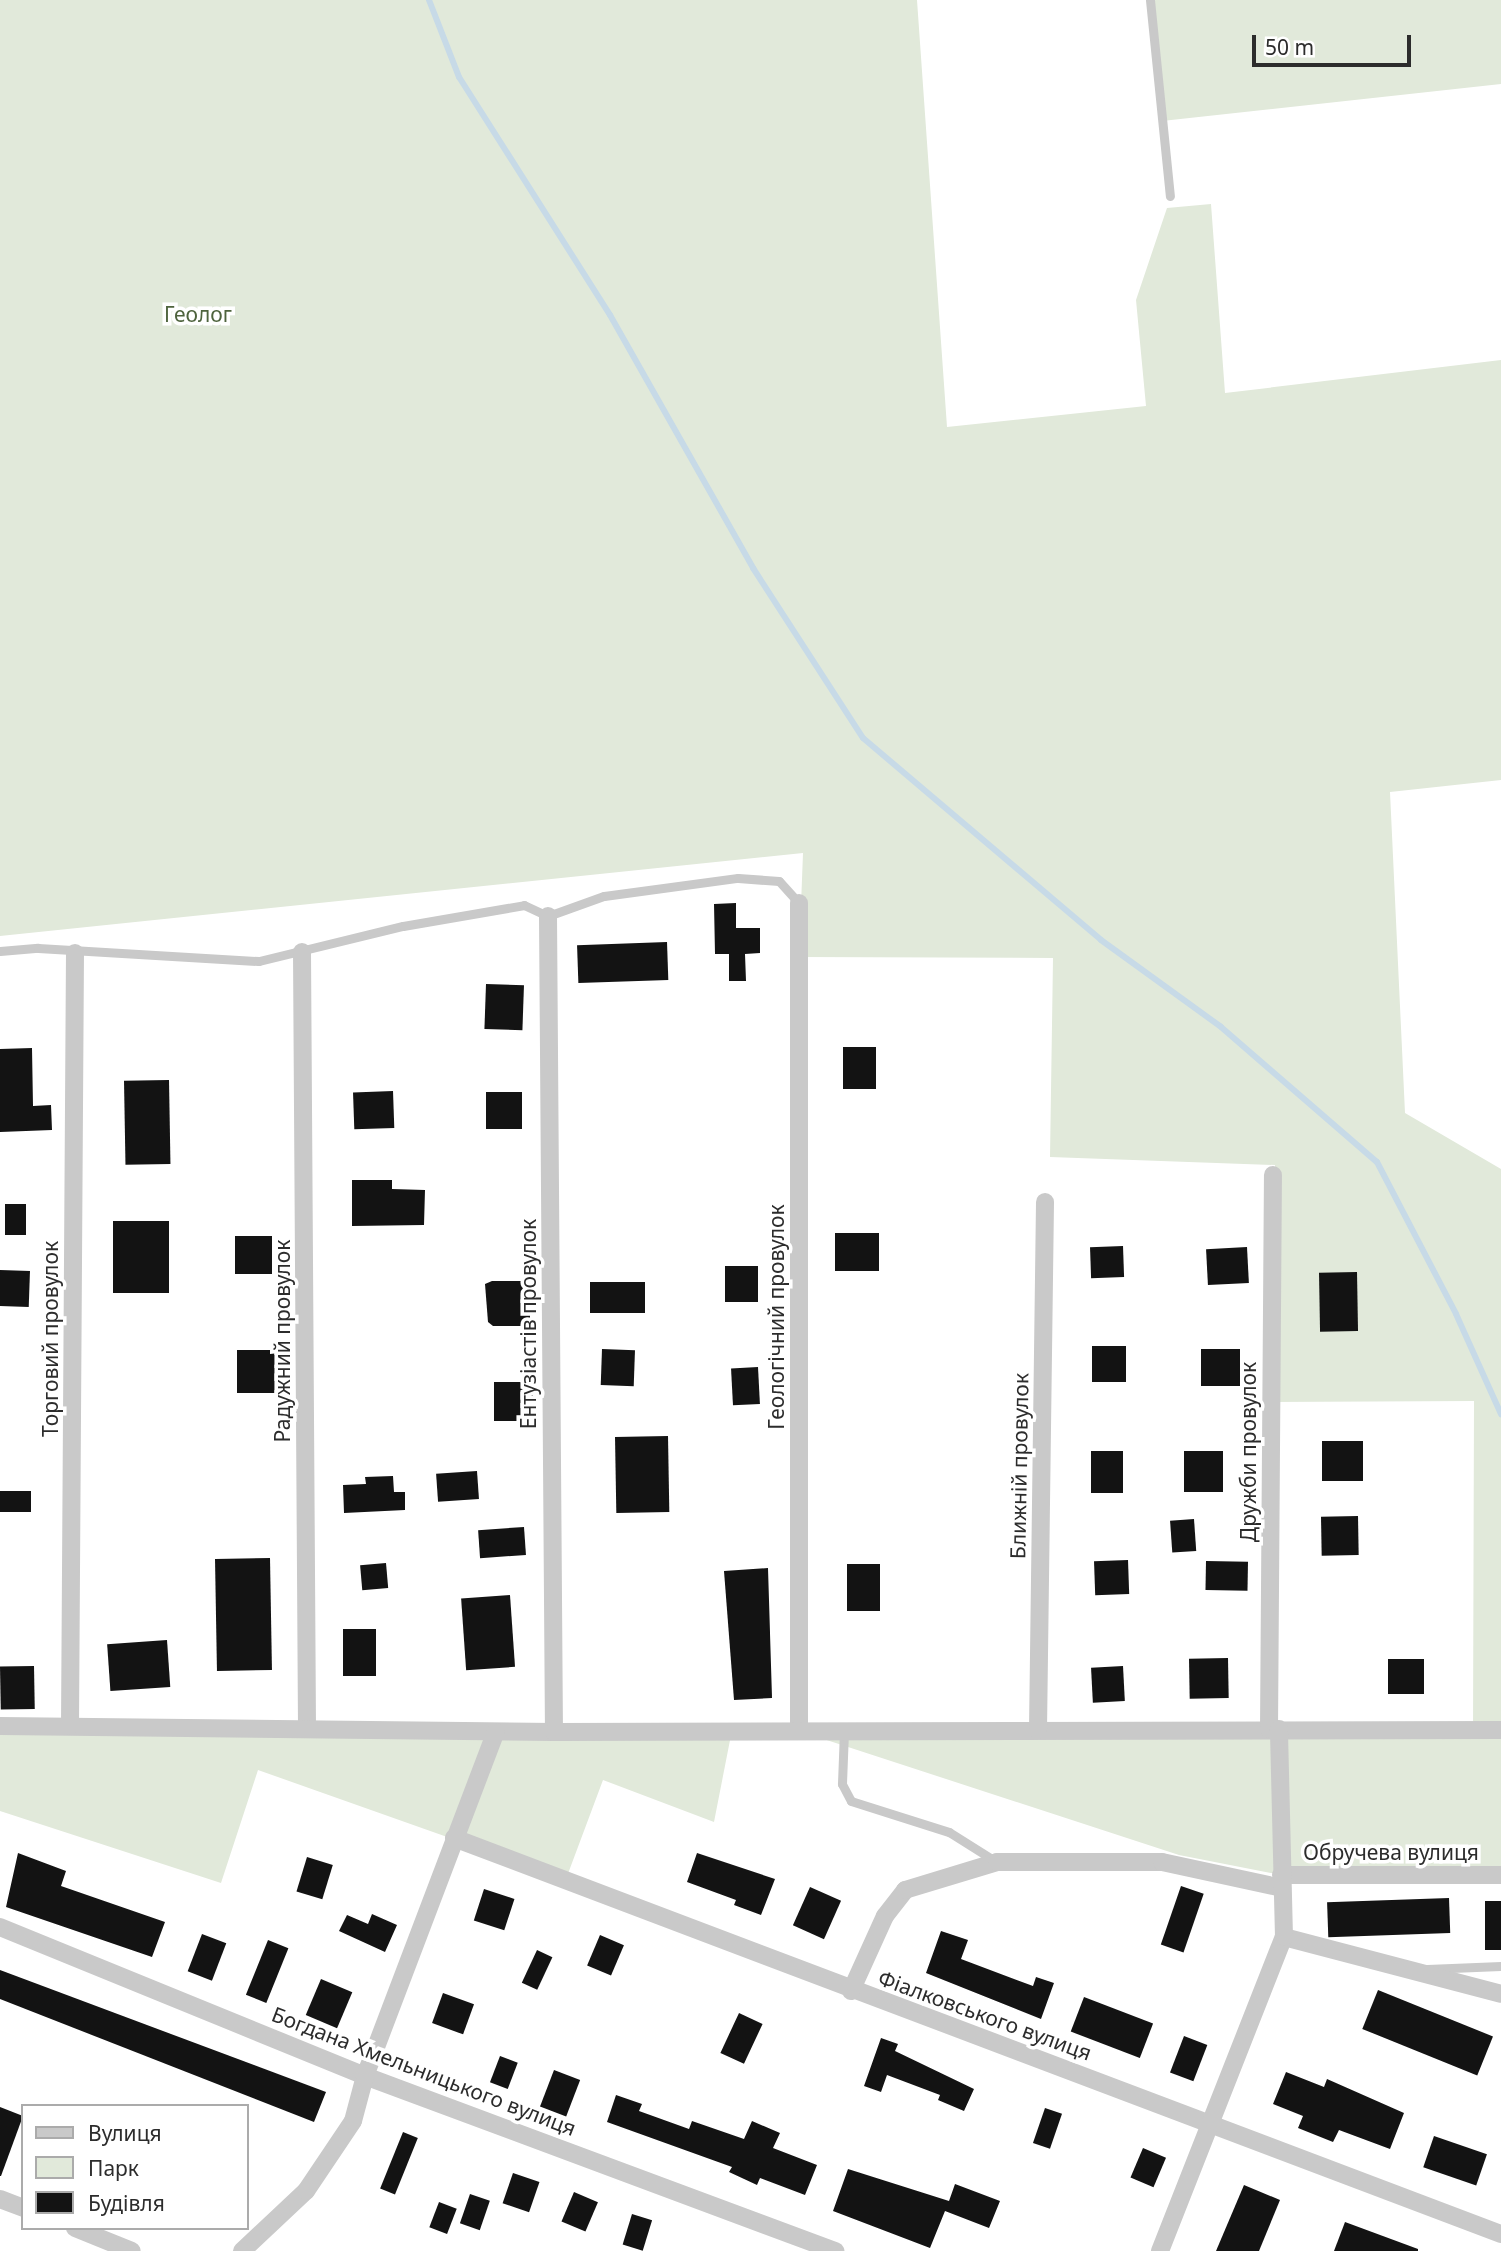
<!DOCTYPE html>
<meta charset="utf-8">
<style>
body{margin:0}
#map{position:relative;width:1501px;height:2251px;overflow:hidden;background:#fff;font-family:"Noto Sans",sans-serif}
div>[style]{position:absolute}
.green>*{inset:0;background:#e1e9da}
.stream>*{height:6px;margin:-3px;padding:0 3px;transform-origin:3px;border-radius:3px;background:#c7dae7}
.building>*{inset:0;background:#131313;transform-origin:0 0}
.lane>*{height:9px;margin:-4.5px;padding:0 4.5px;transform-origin:4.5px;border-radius:4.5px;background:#c9c9c9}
.street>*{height:18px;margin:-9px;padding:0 9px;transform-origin:9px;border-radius:9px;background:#c9c9c9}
span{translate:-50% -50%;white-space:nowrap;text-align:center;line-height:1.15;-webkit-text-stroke:7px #fff;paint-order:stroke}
.park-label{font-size:21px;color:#4e633d}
.street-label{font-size:21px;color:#2c2c2c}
.legend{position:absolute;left:21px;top:2104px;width:228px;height:126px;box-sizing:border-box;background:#fff;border:2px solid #ababab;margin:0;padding:9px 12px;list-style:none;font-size:21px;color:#2c2c2c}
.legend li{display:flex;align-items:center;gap:14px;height:35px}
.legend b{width:35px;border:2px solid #ababab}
.scale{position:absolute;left:1252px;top:35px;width:159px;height:32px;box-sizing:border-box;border:4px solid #2c2c2c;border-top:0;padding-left:9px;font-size:21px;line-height:24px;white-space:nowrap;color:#2c2c2c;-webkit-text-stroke:5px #fff;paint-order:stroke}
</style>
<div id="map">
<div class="green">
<i style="clip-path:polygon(0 0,917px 0,947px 427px,1146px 406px,1136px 300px,1167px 208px,1211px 204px,1225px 393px,1501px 360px,1501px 780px,1390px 792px,1405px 1113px,1501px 1169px,1501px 1875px,1281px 1875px,1179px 1855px,799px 1731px,1473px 1731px,1474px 1401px,1271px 1402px,1275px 1165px,1050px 1157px,1053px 958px,799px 957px,803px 853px,0 936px)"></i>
<i style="clip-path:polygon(1150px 0,1501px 0,1501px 84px,1162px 121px)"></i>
<i style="clip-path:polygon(0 1726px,732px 1730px,714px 1822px,603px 1780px,566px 1879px,258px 1770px,221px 1883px,0 1811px)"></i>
</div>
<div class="stream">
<i style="left:429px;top:0;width:83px;rotate:68.7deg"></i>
<i style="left:459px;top:77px;width:282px;rotate:57.6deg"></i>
<i style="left:610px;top:315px;width:291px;rotate:60.5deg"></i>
<i style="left:753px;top:568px;width:202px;rotate:57.1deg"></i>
<i style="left:863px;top:738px;width:312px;rotate:40.3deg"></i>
<i style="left:1101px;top:940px;width:148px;rotate:35.9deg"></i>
<i style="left:1221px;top:1027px;width:206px;rotate:40.9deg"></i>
<i style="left:1377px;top:1162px;width:171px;rotate:62.5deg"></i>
<i style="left:1456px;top:1314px;width:110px;rotate:65.8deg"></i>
</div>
<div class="building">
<i style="clip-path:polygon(736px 903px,736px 928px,760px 928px,760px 953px,745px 954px,746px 981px,729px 981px,729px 954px,715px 954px,714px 904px)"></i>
<i style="left:667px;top:942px;width:38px;height:90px;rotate:88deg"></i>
<i style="left:486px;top:984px;width:38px;height:45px;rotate:2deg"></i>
<i style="left:843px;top:1047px;width:33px;height:42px"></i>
<i style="clip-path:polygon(32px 1048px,33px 1106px,51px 1105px,52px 1130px,0 1132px,0 1049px)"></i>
<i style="left:169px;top:1080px;width:84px;height:45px;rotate:89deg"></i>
<i style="left:393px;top:1091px;width:37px;height:40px;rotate:88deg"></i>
<i style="left:522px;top:1092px;width:37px;height:36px;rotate:90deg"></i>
<i style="clip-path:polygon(352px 1180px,392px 1180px,392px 1189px,425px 1190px,424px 1225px,352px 1226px)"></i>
<i style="left:26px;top:1204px;width:31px;height:21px;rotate:90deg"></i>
<i style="left:113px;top:1221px;width:56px;height:72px"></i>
<i style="left:835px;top:1233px;width:44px;height:38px"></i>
<i style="left:272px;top:1236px;width:38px;height:37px;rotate:90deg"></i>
<i style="left:1123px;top:1246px;width:31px;height:33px;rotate:88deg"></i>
<i style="left:1247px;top:1247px;width:36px;height:41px;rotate:87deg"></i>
<i style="left:758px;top:1266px;width:36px;height:33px;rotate:90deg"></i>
<i style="left:0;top:1270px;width:30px;height:36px;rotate:2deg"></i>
<i style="left:1357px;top:1272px;width:59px;height:38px;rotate:89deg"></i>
<i style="clip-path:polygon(492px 1281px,530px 1281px,530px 1326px,493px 1326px,488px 1322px,485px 1284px)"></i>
<i style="left:645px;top:1282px;width:31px;height:55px;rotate:90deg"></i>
<i style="left:1126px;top:1346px;width:36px;height:34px;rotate:90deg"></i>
<i style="left:602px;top:1349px;width:33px;height:36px;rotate:2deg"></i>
<i style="left:1240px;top:1349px;width:37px;height:39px;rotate:90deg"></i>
<i style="left:237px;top:1350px;width:44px;height:43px"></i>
<i style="left:758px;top:1367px;width:37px;height:27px;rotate:87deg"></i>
<i style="left:494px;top:1382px;width:39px;height:39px"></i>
<i style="left:668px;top:1436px;width:76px;height:53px;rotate:89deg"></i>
<i style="left:1322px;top:1441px;width:41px;height:40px"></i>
<i style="left:1091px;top:1451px;width:32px;height:42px"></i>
<i style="left:1184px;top:1451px;width:39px;height:41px"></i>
<i style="left:477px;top:1471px;width:28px;height:41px;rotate:86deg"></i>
<i style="clip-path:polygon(393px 1476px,394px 1492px,405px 1492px,405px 1510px,344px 1513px,343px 1485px,366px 1484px,365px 1477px)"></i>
<i style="left:0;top:1491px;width:31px;height:21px"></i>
<i style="left:1358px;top:1516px;width:39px;height:37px;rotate:89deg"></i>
<i style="left:1194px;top:1519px;width:32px;height:24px;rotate:86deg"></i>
<i style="left:524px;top:1527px;width:28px;height:46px;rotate:86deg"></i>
<i style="left:270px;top:1558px;width:112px;height:55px;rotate:89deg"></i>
<i style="left:1128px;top:1560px;width:34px;height:34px;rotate:88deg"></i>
<i style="left:1206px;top:1561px;width:42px;height:29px;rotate:1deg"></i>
<i style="left:386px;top:1563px;width:25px;height:26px;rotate:85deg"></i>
<i style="left:847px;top:1564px;width:33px;height:47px"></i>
<i style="clip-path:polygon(768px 1568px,772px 1698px,734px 1700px,724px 1571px)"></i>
<i style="left:510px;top:1595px;width:72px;height:49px;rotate:86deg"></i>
<i style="left:343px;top:1629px;width:33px;height:47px"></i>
<i style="left:167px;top:1640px;width:47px;height:60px;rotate:86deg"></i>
<i style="left:1228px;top:1658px;width:40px;height:39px;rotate:89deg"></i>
<i style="left:1388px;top:1659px;width:36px;height:35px"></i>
<i style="left:34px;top:1666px;width:43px;height:34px;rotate:89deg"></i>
<i style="left:1123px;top:1666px;width:35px;height:32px;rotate:87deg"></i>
<i style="clip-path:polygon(18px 1853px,66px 1871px,61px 1886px,165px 1922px,152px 1957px,6px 1907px)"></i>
<i style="clip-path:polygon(697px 1853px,775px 1879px,761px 1915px,734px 1905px,736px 1900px,687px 1882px)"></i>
<i style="left:307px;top:1857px;width:27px;height:36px;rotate:17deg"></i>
<i style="left:1181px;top:1886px;width:24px;height:62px;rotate:19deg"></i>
<i style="left:810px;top:1887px;width:34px;height:42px;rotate:24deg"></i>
<i style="left:484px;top:1889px;width:32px;height:33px;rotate:18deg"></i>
<i style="left:1449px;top:1898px;width:35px;height:122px;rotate:88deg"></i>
<i style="left:1485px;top:1901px;width:16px;height:49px"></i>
<i style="clip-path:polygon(372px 1914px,397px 1925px,385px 1952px,339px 1931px,347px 1915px,368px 1924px)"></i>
<i style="clip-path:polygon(941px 1931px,968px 1940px,961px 1959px,1033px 1986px,1036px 1977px,1054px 1983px,1041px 2019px,926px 1973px)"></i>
<i style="left:202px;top:1934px;width:26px;height:40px;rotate:21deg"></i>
<i style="left:600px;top:1935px;width:26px;height:33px;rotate:23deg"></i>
<i style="left:268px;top:1940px;width:22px;height:59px;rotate:22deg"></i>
<i style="left:537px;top:1950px;width:17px;height:36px;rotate:25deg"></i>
<i style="clip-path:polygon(0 1970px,326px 2092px,314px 2122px,0 1999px)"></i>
<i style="left:321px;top:1979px;width:34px;height:39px;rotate:23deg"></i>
<i style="left:1378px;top:1990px;width:124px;height:42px;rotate:22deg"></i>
<i style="left:443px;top:1993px;width:33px;height:32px;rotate:20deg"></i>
<i style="left:1084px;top:1997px;width:74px;height:37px;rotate:21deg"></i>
<i style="left:739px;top:2013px;width:26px;height:44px;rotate:25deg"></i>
<i style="left:1184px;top:2036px;width:25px;height:39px;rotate:21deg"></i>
<i style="clip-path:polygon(881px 2038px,898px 2044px,895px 2051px,974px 2089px,964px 2111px,938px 2100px,940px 2095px,887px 2075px,881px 2092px,864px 2086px)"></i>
<i style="left:500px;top:2056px;width:19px;height:28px;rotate:21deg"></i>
<i style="left:554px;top:2070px;width:28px;height:39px;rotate:21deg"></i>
<i style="clip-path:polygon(1286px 2072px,1324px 2087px,1327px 2079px,1404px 2113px,1390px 2149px,1339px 2130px,1333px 2142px,1298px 2128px,1303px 2116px,1273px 2104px)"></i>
<i style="clip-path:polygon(616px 2095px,642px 2104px,639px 2111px,689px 2129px,692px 2121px,744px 2139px,752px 2121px,780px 2133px,773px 2148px,817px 2165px,805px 2195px,760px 2178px,757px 2185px,729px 2172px,732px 2167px,607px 2122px)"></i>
<i style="clip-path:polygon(0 2107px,23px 2116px,1px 2176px,0 2176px)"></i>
<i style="left:1045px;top:2108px;width:18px;height:37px;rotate:19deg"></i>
<i style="left:403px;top:2132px;width:16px;height:61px;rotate:22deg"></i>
<i style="left:1434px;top:2136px;width:56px;height:33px;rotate:19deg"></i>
<i style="left:1143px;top:2148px;width:25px;height:32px;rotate:23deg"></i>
<i style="clip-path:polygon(848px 2169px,949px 2201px,955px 2184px,1000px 2201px,989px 2228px,945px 2211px,930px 2248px,833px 2211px)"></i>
<i style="left:513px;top:2173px;width:28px;height:32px;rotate:19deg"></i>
<i style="clip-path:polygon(1244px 2185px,1280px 2200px,1259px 2251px,1216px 2251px)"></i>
<i style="left:574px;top:2192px;width:26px;height:32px;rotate:23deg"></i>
<i style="left:470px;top:2194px;width:21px;height:31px;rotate:19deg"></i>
<i style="left:439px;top:2202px;width:19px;height:27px;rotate:21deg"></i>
<i style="left:632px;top:2214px;width:21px;height:32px;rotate:17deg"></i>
<i style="clip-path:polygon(1345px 2222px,1418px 2249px,1418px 2251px,1334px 2251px)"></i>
</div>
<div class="lane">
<i style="left:1150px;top:0;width:197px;rotate:84.2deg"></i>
<i style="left:0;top:951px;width:38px;rotate:-5deg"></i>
<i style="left:38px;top:948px;width:221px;rotate:3.4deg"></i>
<i style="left:259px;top:961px;width:148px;rotate:-13.7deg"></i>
<i style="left:403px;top:926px;width:123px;rotate:-9.8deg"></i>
<i style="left:524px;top:905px;width:26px;rotate:25deg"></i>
<i style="left:548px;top:916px;width:59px;rotate:-19.7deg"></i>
<i style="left:604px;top:896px;width:135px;rotate:-7.7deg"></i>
<i style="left:738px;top:878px;width:41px;rotate:4.2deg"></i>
<i style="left:779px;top:881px;width:30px;rotate:48deg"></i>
<i style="left:844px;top:1731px;width:53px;rotate:92.2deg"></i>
<i style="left:842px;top:1784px;width:19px;rotate:62deg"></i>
<i style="left:851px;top:1801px;width:103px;rotate:17.6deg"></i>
<i style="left:949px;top:1832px;width:54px;rotate:32.2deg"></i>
<i style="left:1427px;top:1969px;width:74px;rotate:-2.3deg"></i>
</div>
<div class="street">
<i style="left:799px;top:903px;width:828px;rotate:90deg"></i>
<i style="left:548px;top:916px;width:816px;rotate:89.58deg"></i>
<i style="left:302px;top:952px;width:777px;rotate:89.63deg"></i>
<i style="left:0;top:1726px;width:554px;rotate:0.62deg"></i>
<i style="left:554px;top:1732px;width:947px;rotate:-0.12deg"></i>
<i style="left:70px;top:1726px;width:773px;rotate:-89.63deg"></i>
<i style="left:1269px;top:1729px;width:554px;rotate:-89.59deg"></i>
<i style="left:1038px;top:1730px;width:528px;rotate:-89.24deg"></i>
<i style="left:454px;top:1838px;width:1119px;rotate:20.72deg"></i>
<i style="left:1281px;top:1875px;width:220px"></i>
<i style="left:0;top:1927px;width:394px;rotate:22.2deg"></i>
<i style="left:365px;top:2076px;width:502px;rotate:20.42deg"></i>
<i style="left:1284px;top:1937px;width:224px;rotate:14.7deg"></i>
<i style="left:851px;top:1991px;width:82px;rotate:-65.6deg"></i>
<i style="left:885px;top:1916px;width:33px;rotate:-52deg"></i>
<i style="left:905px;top:1890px;width:96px;rotate:-16.9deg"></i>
<i style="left:997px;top:1862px;width:165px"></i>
<i style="left:1162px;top:1862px;width:123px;rotate:12.2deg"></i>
<i style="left:0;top:2199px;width:25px;rotate:21deg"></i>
<i style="left:75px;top:2228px;width:61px;rotate:22deg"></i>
<i style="left:242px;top:2251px;width:88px;rotate:-43.2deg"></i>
<i style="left:306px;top:2191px;width:84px;rotate:-56.1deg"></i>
<i style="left:353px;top:2121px;width:47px;rotate:-75.1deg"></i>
<i style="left:365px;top:2076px;width:368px;rotate:-69.2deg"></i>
<i style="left:1160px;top:2251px;width:338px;rotate:-68.5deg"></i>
<i style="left:1284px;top:1937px;width:208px;rotate:-91.4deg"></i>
</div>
<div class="park-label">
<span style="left:198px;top:314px">Геолог</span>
</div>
<div class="street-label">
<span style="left:776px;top:1317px;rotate:-90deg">Геологічний провулок</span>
<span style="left:528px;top:1324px;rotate:-90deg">Ентузіастів провулок</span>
<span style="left:50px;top:1339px;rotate:-90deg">Торговий провулок</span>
<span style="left:282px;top:1341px;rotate:-90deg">Радужний провулок</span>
<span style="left:1248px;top:1452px;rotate:-90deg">Дружби провулок</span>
<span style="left:1019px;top:1466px;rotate:-89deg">Ближній провулок</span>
<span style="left:1391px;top:1852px">Обручева вулиця</span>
<span style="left:985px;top:2015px;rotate:20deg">Фіалковського вулиця</span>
<span style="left:424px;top:2071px;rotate:21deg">Богдана Хмельницького вулиця</span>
</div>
<ul class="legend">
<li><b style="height:9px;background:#c9c9c9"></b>Вулиця</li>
<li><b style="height:19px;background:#e1e9da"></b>Парк</li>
<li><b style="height:19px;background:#131313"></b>Будівля</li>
</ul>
<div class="scale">50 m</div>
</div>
